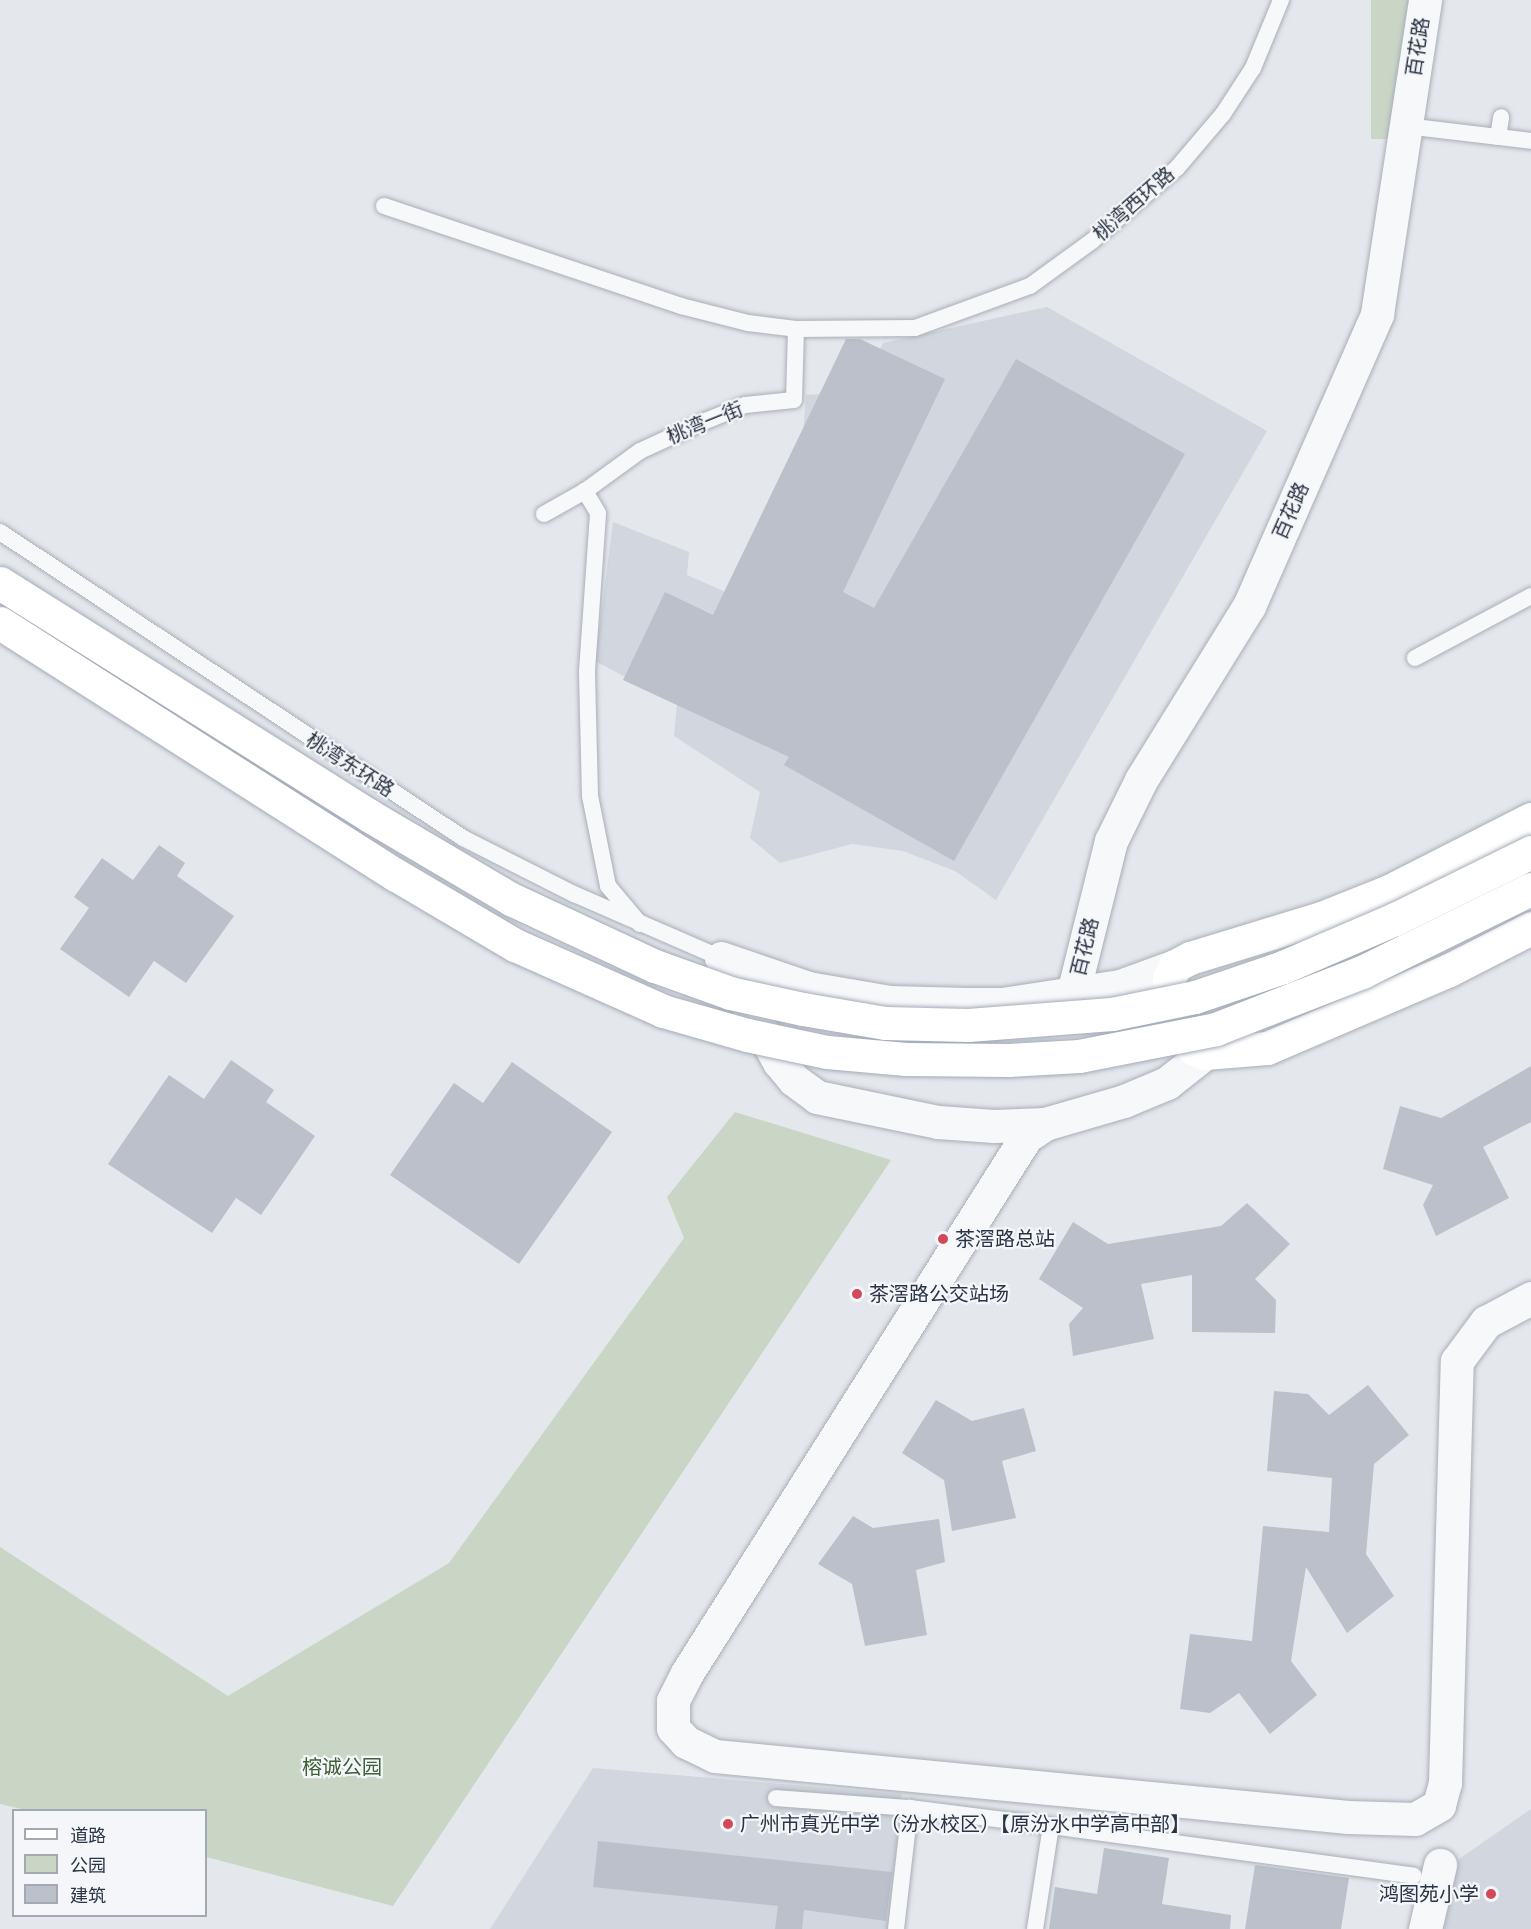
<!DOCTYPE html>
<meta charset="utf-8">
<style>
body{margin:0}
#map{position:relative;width:1531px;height:1929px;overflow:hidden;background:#e4e7ec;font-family:"DejaVu Sans","Noto Sans SC",sans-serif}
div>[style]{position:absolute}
.built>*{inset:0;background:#d2d6de}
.green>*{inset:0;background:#c9d6c5;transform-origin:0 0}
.building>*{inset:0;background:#bbc0ca}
.roads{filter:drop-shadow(0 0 2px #a9aeb7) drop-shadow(0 0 2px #a9aeb7)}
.lane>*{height:16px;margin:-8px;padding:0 8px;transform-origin:8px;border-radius:8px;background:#f7f8fa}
.street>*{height:33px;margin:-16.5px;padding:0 16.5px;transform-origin:16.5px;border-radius:16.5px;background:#f7f8fa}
.secondary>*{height:33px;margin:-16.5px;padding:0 16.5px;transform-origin:16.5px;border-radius:16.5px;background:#fff}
.bridges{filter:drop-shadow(0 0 2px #a3abb8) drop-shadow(0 0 2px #a3abb8)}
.primary-bridge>*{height:33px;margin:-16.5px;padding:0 16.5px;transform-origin:16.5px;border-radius:16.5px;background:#fff}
.dots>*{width:16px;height:16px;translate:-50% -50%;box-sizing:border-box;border:3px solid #f4f6f9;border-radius:50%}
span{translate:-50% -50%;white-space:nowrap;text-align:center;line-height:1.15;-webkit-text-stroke:4.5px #f4f6f9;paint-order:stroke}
.street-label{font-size:20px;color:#2b3445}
.poi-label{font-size:20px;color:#2b3445}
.left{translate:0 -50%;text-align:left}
.right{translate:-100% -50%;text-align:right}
.park-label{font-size:20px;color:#3f6138}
.legend{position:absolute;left:12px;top:1809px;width:195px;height:108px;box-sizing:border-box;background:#f4f6f9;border:2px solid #a4a8b1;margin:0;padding:8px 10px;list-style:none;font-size:18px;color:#2b3445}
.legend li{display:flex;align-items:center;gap:12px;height:30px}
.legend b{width:30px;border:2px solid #a4a8b1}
</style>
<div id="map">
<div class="built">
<i style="clip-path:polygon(1047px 307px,1267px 431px,996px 900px,955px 871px,903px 851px,852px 844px,780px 863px,750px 838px,760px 792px,674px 736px,677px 704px,595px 661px,613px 522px,689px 552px,687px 575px,762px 608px,799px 495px,806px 395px,858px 392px,883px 343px)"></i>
<i style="clip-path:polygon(593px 1768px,902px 1794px,888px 1929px,490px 1929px)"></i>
<i style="clip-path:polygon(1531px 1809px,1531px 1929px,1444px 1929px,1459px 1859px)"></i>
</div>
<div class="green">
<i style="left:1371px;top:0;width:45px;height:139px"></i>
<i style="clip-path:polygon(735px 1112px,891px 1160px,393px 1906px,206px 1857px,206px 1810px,26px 1810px,0 1804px,0 1547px,228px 1696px,449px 1563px,684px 1238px,667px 1197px)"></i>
</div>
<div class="building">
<i style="clip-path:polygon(846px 339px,860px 339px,945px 379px,843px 592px,874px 608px,1016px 359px,1185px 454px,954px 861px,784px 765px,789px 757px,623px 680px,665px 592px,713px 615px)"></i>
<i style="clip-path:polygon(159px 845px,185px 863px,177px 876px,234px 916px,186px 983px,154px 961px,129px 997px,60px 949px,89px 908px,74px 897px,102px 858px,133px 880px)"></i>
<i style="clip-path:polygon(231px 1060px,274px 1090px,266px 1102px,315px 1136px,261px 1215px,236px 1198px,212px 1233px,108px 1164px,169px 1075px,204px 1099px)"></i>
<i style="clip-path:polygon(512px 1062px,612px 1132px,519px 1264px,390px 1175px,454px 1083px,483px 1103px)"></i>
<i style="clip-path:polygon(1531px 1066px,1531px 1122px,1483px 1147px,1509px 1198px,1436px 1236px,1423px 1205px,1433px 1185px,1383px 1169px,1400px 1106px,1441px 1118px)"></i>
<i style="clip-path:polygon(1247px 1203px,1290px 1244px,1255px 1279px,1276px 1300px,1275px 1333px,1192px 1332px,1192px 1275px,1141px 1284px,1154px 1339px,1073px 1356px,1069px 1324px,1083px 1308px,1039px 1279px,1073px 1222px,1108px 1244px,1221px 1226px)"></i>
<i style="clip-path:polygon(1368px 1385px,1409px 1435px,1374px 1464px,1366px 1554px,1394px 1596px,1347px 1633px,1306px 1567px,1291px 1661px,1317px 1695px,1270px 1734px,1239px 1693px,1210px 1713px,1180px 1709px,1190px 1634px,1252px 1641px,1263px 1526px,1329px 1532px,1332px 1478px,1267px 1471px,1274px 1391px,1308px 1394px,1329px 1415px)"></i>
<i style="clip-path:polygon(936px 1400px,972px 1421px,1024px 1408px,1036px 1451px,1002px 1461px,1016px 1518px,952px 1531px,944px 1480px,902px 1453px)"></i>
<i style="clip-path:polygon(853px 1516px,873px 1528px,939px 1519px,945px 1562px,916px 1570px,927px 1635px,865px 1646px,852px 1584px,818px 1564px)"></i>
<i style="clip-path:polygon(598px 1841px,892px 1872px,886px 1921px,804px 1910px,802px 1929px,775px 1929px,778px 1906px,593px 1887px)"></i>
<i style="clip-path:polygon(1104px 1848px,1169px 1858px,1162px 1904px,1231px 1915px,1230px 1929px,1049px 1929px,1055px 1887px,1097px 1894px)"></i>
<i style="clip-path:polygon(1255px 1865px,1349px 1878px,1341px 1929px,1245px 1929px)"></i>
</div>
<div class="roads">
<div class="lane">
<i style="left:1406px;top:126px;width:126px;rotate:6.8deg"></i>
<i style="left:1498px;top:137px;width:20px;rotate:-81deg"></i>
<i style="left:384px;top:206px;width:313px;rotate:18.6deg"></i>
<i style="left:681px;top:306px;width:69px;rotate:14.2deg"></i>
<i style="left:748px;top:323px;width:48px;rotate:7.1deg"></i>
<i style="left:544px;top:514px;width:47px;rotate:-29.3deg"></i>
<i style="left:0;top:532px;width:555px;rotate:33.46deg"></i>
<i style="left:463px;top:838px;width:124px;rotate:26.8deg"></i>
<i style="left:574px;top:894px;width:160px;rotate:23.5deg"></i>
<i style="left:1415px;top:658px;width:132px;rotate:-28.1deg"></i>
<i style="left:640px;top:924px;width:50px;rotate:-130.1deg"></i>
<i style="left:608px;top:886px;width:92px;rotate:-101.3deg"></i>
<i style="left:590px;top:796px;width:125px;rotate:-91.4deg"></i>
<i style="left:587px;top:671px;width:158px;rotate:-86deg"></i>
<i style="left:598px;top:513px;width:26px;rotate:-121deg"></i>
<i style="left:585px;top:491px;width:68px;rotate:-36deg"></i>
<i style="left:640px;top:451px;width:69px;rotate:-24.7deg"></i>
<i style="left:703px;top:422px;width:45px;rotate:-22deg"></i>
<i style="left:745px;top:405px;width:49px;rotate:-5.8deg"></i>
<i style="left:794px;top:400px;width:71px;rotate:-88.4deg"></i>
<i style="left:796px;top:329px;width:119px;rotate:-0.5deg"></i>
<i style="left:915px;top:328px;width:122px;rotate:-20.1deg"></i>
<i style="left:1030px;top:286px;width:77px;rotate:-36deg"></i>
<i style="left:1092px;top:241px;width:112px;rotate:-40.7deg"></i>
<i style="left:1177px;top:168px;width:71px;rotate:-49.6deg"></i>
<i style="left:1223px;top:114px;width:55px;rotate:-56.9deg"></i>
<i style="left:1253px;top:68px;width:74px;rotate:-67.6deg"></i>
<i style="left:776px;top:1798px;width:134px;rotate:4.3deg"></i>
<i style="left:896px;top:1929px;width:122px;rotate:-83.4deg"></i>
<i style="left:910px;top:1808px;width:142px;rotate:7.3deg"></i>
<i style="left:1035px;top:1929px;width:104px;rotate:-81.2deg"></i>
<i style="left:1051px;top:1826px;width:366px;rotate:7.8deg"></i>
</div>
<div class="street">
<i style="left:721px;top:958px;width:92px;rotate:19deg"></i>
<i style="left:808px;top:988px;width:83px;rotate:9.7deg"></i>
<i style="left:890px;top:1002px;width:77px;rotate:1.5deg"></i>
<i style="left:967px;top:1004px;width:35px"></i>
<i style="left:1002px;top:1004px;width:119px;rotate:-8.7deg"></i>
<i style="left:1120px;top:986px;width:59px;rotate:-20deg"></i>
<i style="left:733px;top:978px;width:96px;rotate:61.3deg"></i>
<i style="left:779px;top:1062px;width:23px;rotate:50deg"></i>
<i style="left:794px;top:1080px;width:29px;rotate:36deg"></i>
<i style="left:817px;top:1097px;width:124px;rotate:11.7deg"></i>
<i style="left:938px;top:1122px;width:56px;rotate:4.1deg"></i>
<i style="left:994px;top:1126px;width:51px;rotate:-2.2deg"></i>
<i style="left:1073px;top:993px;width:157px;rotate:-76deg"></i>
<i style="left:1111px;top:841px;width:68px;rotate:-63.8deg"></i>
<i style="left:1141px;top:780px;width:205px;rotate:-58.2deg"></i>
<i style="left:1249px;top:606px;width:319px;rotate:-66.3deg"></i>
<i style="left:1377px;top:314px;width:318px;rotate:-81.3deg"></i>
<i style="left:1205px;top:1053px;width:48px;rotate:141.7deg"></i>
<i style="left:1167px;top:1083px;width:47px;rotate:157.3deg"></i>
<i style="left:1124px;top:1101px;width:82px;rotate:163.8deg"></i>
<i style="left:1045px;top:1124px;width:23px;rotate:146deg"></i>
<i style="left:1026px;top:1137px;width:634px;rotate:122.31deg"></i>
<i style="left:687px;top:1673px;width:31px;rotate:117deg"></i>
<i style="left:673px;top:1701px;width:27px;rotate:90deg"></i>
<i style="left:673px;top:1728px;width:19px;rotate:47deg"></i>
<i style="left:686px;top:1742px;width:32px;rotate:26deg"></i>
<i style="left:715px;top:1756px;width:636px;rotate:5.5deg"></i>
<i style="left:1348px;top:1817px;width:67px;rotate:1.7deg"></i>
<i style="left:1415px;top:1819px;width:28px;rotate:-30deg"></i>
<i style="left:1439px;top:1805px;width:23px;rotate:-75deg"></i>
<i style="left:1445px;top:1783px;width:422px;rotate:-88.4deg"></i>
<i style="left:1457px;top:1361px;width:49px;rotate:-53.4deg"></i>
<i style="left:1486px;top:1322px;width:51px;rotate:-28.1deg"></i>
<i style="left:1425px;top:1929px;width:66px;rotate:-76.8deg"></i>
</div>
<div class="secondary">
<i style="left:1531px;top:819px;width:159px;rotate:153.1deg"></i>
<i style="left:1389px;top:891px;width:73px;rotate:158.3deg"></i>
<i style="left:1321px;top:918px;width:137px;rotate:163deg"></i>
<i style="left:1190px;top:958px;width:17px;rotate:152deg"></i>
<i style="left:1175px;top:966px;width:14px;rotate:115deg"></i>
<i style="left:1169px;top:979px;width:25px;rotate:90deg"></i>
<i style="left:1169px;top:1004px;width:24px;rotate:75deg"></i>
<i style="left:1175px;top:1027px;width:28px;rotate:49deg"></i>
<i style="left:1193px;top:1048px;width:13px;rotate:23deg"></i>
<i style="left:1205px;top:1053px;width:62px;rotate:-4.6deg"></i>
<i style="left:1267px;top:1048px;width:198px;rotate:-23.2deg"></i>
<i style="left:1449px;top:970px;width:92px;rotate:-27.1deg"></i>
</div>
</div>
<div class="bridges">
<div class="primary-bridge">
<i style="left:0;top:583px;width:437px;rotate:32.2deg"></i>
<i style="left:370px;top:816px;width:164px;rotate:30.5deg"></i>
<i style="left:511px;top:899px;width:159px;rotate:25deg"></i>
<i style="left:655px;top:966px;width:80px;rotate:19.8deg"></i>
<i style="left:730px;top:993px;width:75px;rotate:12.4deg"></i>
<i style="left:803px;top:1009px;width:83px;rotate:9.7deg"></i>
<i style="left:885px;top:1023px;width:83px;rotate:1.4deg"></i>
<i style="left:968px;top:1025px;width:144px;rotate:-4.4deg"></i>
<i style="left:1112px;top:1014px;width:85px;rotate:-11.6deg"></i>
<i style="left:1195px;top:997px;width:93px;rotate:-18.8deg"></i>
<i style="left:1283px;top:967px;width:122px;rotate:-23.2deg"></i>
<i style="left:1395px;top:919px;width:152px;rotate:-26.2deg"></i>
<i style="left:0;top:623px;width:469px;rotate:32.5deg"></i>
<i style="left:396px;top:875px;width:138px;rotate:30.5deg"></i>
<i style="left:515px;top:945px;width:162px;rotate:24deg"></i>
<i style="left:663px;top:1011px;width:87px;rotate:15.9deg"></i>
<i style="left:747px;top:1035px;width:82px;rotate:12deg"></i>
<i style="left:827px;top:1052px;width:79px;rotate:5.1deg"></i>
<i style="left:906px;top:1059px;width:102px;rotate:0.6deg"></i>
<i style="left:1008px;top:1060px;width:71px;rotate:-3.2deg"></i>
<i style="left:1079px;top:1056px;width:140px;rotate:-11.1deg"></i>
<i style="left:1216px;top:1029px;width:157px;rotate:-21.3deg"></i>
<i style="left:1362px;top:972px;width:188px;rotate:-26.2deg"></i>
</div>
</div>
<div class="dots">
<i style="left:943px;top:1239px;background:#d1495b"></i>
<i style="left:857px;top:1294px;background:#d1495b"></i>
<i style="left:728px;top:1824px;background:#d1495b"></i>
<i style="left:1491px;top:1894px;background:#d1495b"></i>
</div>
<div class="street-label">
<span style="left:1418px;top:47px;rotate:-81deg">百花路</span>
<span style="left:1134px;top:204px;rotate:-41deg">桃湾西环路</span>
<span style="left:705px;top:423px;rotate:-22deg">桃湾一街</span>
<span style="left:1291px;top:511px;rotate:-66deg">百花路</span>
<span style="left:350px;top:765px;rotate:33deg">桃湾东环路</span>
<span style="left:1085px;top:947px;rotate:-76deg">百花路</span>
</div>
<div class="poi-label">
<span class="left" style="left:955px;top:1239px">茶滘路总站</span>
<span class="left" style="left:869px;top:1294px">茶滘路公交站场</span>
<span class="left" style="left:740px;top:1824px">广州市真光中学（汾水校区）【原汾水中学高中部】</span>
<span class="right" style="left:1479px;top:1894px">鸿图苑小学</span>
</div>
<div class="park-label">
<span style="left:342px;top:1767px">榕诚公园</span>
</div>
<ul class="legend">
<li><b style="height:8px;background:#fff"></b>道路</li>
<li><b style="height:16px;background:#c9d6c5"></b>公园</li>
<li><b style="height:16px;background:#bbc0ca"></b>建筑</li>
</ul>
</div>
